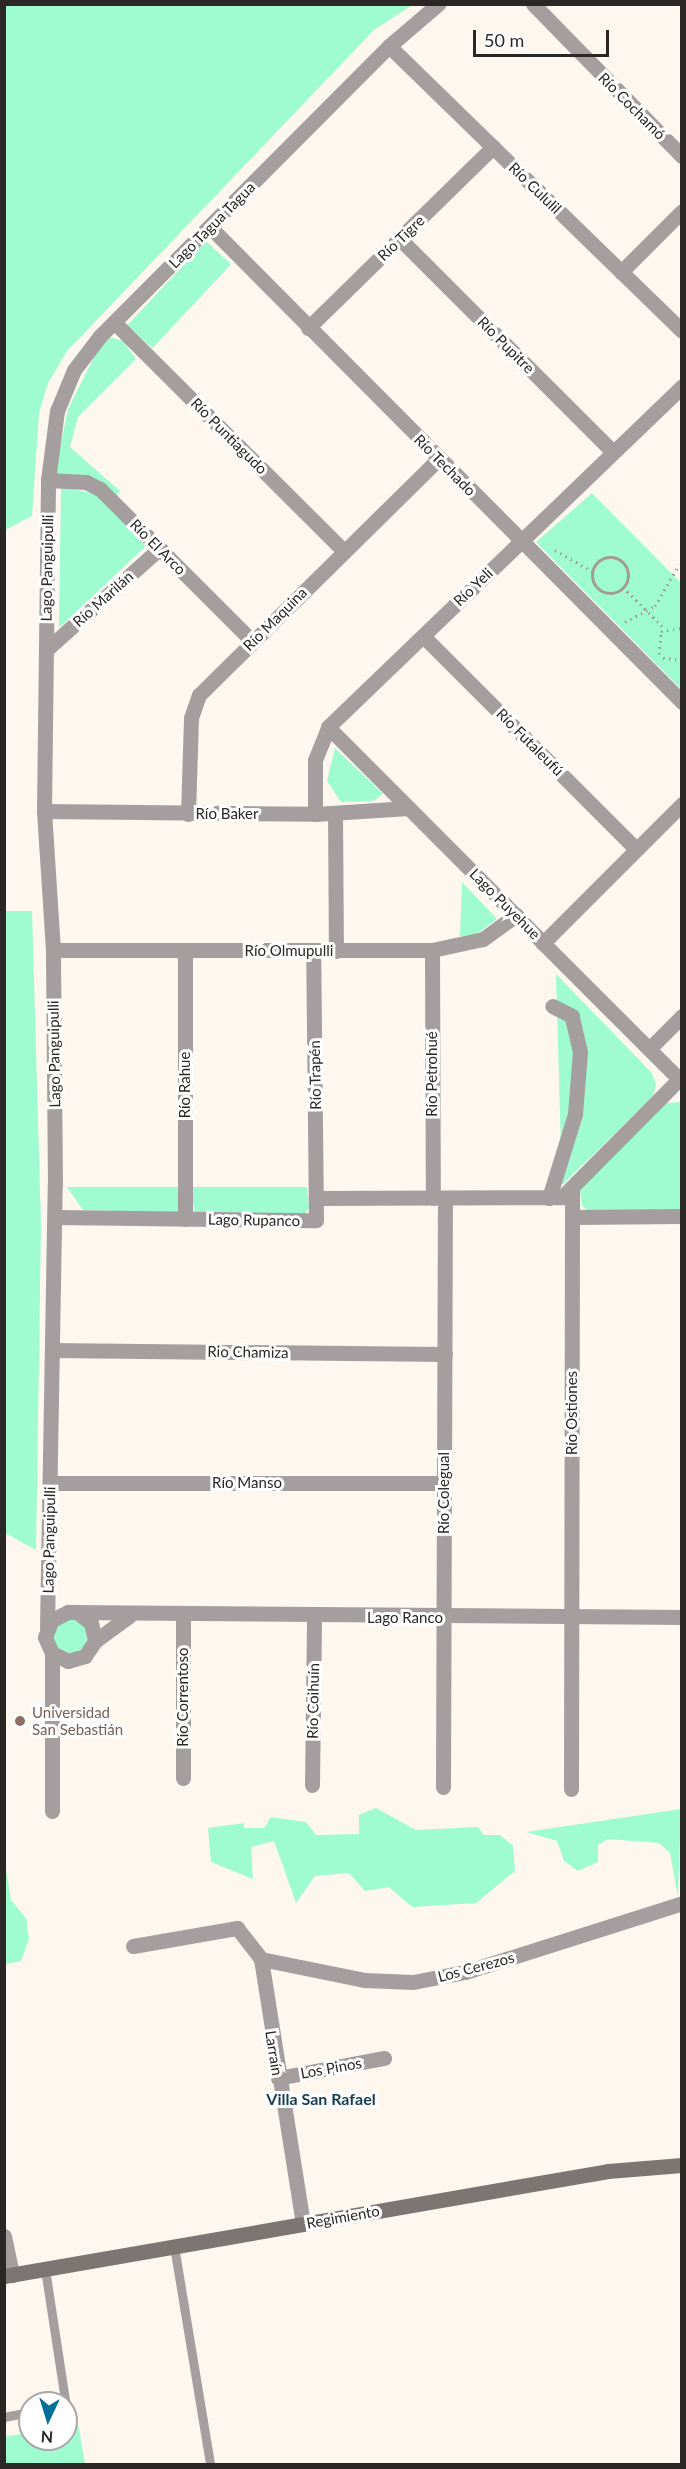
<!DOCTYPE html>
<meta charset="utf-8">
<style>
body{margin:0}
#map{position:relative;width:686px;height:2469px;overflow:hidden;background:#fef7ef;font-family:Lato,sans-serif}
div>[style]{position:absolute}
.green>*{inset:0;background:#9efcd0;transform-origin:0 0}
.round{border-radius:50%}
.path>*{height:3px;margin-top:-1.5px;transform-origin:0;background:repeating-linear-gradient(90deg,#a29c97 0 1.5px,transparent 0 6px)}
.path>.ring{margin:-1.5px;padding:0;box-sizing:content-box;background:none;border:3px solid #a29c97;border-radius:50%}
.service>*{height:9px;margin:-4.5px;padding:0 4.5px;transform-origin:4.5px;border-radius:4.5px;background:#a49f9e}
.minor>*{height:15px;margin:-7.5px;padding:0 7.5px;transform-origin:7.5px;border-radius:7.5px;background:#a49f9e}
.tertiary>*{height:15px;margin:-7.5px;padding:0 7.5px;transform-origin:7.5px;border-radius:7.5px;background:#a49f9e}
.secondary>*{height:15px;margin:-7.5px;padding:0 7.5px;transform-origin:7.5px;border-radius:7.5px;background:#7c7573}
.dots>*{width:16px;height:16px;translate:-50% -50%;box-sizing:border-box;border:3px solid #fff;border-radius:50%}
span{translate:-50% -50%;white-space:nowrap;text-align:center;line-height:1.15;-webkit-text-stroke:6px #fff;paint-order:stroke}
.street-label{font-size:15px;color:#2a2725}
.education-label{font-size:15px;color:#785e54}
.left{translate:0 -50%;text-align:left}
.neighbourhood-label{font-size:16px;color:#113c52;font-weight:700}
.frame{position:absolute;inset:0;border:6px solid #2a2725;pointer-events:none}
.north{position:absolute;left:18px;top:2391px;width:60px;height:60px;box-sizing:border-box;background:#fff;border:2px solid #aaa9a8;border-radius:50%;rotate:184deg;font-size:16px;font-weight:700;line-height:24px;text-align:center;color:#2a2725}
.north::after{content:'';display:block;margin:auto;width:21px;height:27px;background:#006f9a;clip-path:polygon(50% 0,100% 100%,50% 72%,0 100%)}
.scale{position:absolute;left:473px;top:30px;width:136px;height:27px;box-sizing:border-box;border:3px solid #2a2725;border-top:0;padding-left:8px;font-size:18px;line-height:21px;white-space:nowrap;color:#2a2725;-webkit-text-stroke:4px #fff;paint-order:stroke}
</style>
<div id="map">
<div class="green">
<i style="clip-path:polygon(5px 4px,412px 5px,374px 30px,67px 351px,48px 383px,39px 413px,32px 516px,5px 530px)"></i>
<i style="left:206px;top:241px;width:34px;height:115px;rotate:43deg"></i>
<i style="clip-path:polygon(110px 337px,123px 341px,136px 359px,78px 417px,70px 447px,120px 491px,115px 498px,57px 476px,57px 462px,68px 409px,98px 349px)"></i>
<i style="clip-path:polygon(61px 487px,96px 494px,146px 546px,59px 628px)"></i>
<i style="clip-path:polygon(592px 493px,681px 583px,681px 689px,536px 542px)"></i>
<i style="clip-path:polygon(335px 748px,383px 794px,373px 801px,341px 802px,327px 781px)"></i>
<i style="clip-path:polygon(462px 882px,497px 919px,475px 935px,460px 936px)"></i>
<i style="clip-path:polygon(5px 911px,32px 911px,41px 1226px,36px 1550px,5px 1533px)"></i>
<i style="clip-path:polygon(556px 974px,651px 1072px,656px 1084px,653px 1096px,562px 1185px)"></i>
<i style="clip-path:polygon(681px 1102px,681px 1212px,590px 1213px,582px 1206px,580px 1191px,589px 1179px,666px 1103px)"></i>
<i style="clip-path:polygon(67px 1187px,181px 1187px,179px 1213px,83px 1210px)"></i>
<i style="clip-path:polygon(190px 1187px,307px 1187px,309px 1208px,305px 1214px,195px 1213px)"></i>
<i class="round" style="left:53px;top:1619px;width:34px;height:34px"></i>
<i style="clip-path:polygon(376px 1808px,416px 1830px,478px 1827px,484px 1835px,500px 1835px,513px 1846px,515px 1871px,476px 1903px,412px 1907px,389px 1887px,365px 1891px,349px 1873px,315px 1876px,296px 1903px,274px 1841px,251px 1847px,253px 1879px,211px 1862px,208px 1828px,244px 1823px,244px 1828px,264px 1828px,271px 1817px,306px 1822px,316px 1835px,359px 1834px,359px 1815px)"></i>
<i style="clip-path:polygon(681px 1809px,678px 1897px,670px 1853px,659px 1843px,608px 1839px,598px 1845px,598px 1862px,578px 1871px,564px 1861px,557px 1841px,526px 1832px)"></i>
<i style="clip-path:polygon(5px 1863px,11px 1900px,26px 1918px,29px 1939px,21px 1961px,5px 1964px)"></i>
<i style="clip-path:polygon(78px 2424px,85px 2464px,5px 2464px,5px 2437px,30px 2432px,30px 2439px,66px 2439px,66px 2426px)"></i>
</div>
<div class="path">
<i style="left:555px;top:550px;width:43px;rotate:29.6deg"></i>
<i class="ring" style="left:592px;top:557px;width:33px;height:33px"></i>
<i style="left:623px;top:587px;width:58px;rotate:45deg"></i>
<i style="left:625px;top:622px;width:34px;rotate:-28deg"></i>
<i style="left:655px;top:606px;width:48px;rotate:-59.7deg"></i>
<i style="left:659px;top:654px;width:23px;rotate:-85deg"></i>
<i style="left:661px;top:631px;width:21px;rotate:-8deg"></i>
<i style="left:663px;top:658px;width:19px;rotate:6deg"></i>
</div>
<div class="service">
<i style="left:174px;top:2246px;width:221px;rotate:80.6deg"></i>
<i style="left:45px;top:2269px;width:139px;rotate:81.3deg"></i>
<i style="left:4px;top:2417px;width:26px;rotate:-11deg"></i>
</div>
<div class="minor">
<i style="left:533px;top:4px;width:213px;rotate:45.6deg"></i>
<i style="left:389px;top:46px;width:409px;rotate:44.2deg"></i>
<i style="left:210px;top:227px;width:670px;rotate:45.18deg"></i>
<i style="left:400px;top:239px;width:301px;rotate:45deg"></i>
<i style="left:621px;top:272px;width:86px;rotate:-45deg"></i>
<i style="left:114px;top:322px;width:323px;rotate:44.9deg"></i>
<i style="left:308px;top:328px;width:259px;rotate:-44.4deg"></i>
<i style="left:48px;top:480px;width:38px;rotate:3deg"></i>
<i style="left:86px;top:482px;width:16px;rotate:27deg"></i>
<i style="left:100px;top:489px;width:216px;rotate:45deg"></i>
<i style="left:423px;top:636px;width:301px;rotate:45deg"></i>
<i style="left:46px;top:650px;width:153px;rotate:-41.8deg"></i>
<i style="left:328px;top:727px;width:305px;rotate:45.1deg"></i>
<i style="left:44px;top:811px;width:271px;rotate:0.6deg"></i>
<i style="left:315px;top:814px;width:94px;rotate:-3.7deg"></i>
<i style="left:335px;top:813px;width:138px;rotate:89.6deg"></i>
<i style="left:188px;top:814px;width:96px;rotate:-88.2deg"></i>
<i style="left:191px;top:718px;width:24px;rotate:-71deg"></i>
<i style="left:199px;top:695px;width:336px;rotate:-44.6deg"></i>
<i style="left:315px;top:814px;width:54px;rotate:-90deg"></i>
<i style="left:315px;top:760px;width:35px;rotate:-68deg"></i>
<i style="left:328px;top:727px;width:492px;rotate:-43.9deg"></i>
<i style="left:53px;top:950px;width:379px"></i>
<i style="left:432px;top:950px;width:52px;rotate:-12.2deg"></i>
<i style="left:483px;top:939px;width:41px;rotate:-36deg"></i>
<i style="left:432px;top:950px;width:248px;rotate:89.8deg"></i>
<i style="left:185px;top:952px;width:267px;rotate:90deg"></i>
<i style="left:649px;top:1049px;width:47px;rotate:-45deg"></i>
<i style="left:316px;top:1198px;width:246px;rotate:-0.2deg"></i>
<i style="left:562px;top:1197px;width:166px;rotate:-45.2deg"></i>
<i style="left:549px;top:1198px;width:88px;rotate:-72.8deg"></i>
<i style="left:575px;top:1114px;width:62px;rotate:-85.4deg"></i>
<i style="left:580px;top:1052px;width:37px;rotate:-103deg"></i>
<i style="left:572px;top:1016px;width:22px;rotate:-153deg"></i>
<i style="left:55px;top:1217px;width:261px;rotate:0.7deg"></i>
<i style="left:316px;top:1220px;width:268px;rotate:-90.6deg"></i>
<i style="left:572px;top:1217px;width:110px;rotate:-0.5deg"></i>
<i style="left:52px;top:1350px;width:393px;rotate:0.6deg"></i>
<i style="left:50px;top:1483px;width:394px"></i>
<i style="left:77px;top:1612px;width:18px;rotate:38deg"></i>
<i style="left:91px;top:1623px;width:18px;rotate:77deg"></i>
<i style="left:95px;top:1641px;width:18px;rotate:124deg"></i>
<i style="left:85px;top:1656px;width:18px;rotate:164deg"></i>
<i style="left:68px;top:1661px;width:18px;rotate:-153deg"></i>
<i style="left:52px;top:1653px;width:17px;rotate:-114deg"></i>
<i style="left:45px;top:1637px;width:18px;rotate:-68deg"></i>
<i style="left:52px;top:1620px;width:18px;rotate:-27deg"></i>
<i style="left:68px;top:1612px;width:614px;rotate:0.47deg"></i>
<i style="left:47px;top:1628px;width:443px;rotate:-89deg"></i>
<i style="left:55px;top:1185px;width:235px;rotate:-90.5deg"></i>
<i style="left:53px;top:950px;width:139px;rotate:-93.7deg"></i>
<i style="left:44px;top:811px;width:331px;rotate:-89.3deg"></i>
<i style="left:48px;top:480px;width:70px;rotate:-82.6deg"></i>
<i style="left:57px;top:411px;width:44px;rotate:-67.5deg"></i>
<i style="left:74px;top:370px;width:43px;rotate:-52.6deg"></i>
<i style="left:100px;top:336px;width:409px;rotate:-45.1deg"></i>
<i style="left:389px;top:46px;width:65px;rotate:-40.6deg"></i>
<i style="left:95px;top:1641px;width:42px;rotate:-36.3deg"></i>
<i style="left:183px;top:1778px;width:162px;rotate:-90deg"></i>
<i style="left:312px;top:1785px;width:168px;rotate:-89.3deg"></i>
<i style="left:443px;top:1787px;width:588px;rotate:-89.81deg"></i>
<i style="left:571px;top:1789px;width:598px;rotate:-89.9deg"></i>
<i style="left:52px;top:1811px;width:158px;rotate:-90deg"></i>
<i style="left:133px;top:1946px;width:106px;rotate:-9.8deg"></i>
<i style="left:237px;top:1928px;width:39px;rotate:52deg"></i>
<i style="left:278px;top:2078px;width:108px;rotate:-10.7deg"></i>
<i style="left:303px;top:2224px;width:268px;rotate:-99deg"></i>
<i style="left:261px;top:1959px;width:105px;rotate:11.5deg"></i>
<i style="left:364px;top:1980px;width:49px;rotate:2.3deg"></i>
<i style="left:413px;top:1982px;width:53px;rotate:-10.9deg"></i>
<i style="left:465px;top:1972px;width:228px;rotate:-17.6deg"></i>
<i style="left:4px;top:2236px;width:40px;rotate:78deg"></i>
</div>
<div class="tertiary">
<i style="left:682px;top:804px;width:197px;rotate:135deg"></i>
<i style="left:543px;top:943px;width:197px;rotate:45deg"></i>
</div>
<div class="secondary">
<i style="left:4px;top:2276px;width:613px;rotate:-9.86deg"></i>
<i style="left:608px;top:2171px;width:74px;rotate:-4.6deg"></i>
</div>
<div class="dots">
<i style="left:20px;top:1721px;background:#8d6e63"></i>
</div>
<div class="street-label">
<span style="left:632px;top:106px;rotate:45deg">Río Cochamó</span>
<span style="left:535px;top:188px;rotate:44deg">Río Cululil</span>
<span style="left:212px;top:225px;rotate:-45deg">Lago Tagua Tagua</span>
<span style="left:401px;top:238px;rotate:-44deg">Río Tigre</span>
<span style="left:506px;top:345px;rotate:45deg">Río Pupitre</span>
<span style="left:229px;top:436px;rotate:45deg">Río Puntiagudo</span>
<span style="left:445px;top:465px;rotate:45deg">Río Techado</span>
<span style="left:158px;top:547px;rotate:45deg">Río El Arco</span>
<span style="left:47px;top:568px;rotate:-89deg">Lago Panguipulli</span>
<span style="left:473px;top:587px;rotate:-44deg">Río Yeli</span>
<span style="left:103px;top:599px;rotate:-42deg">Río Marilán</span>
<span style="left:275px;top:619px;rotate:-45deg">Río Maquina</span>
<span style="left:530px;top:742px;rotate:45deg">Río Futaleufú</span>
<span style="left:227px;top:814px">Río Baker</span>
<span style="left:505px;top:904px;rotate:45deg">Lago Puyehue</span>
<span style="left:289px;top:951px">Río Olmupulli</span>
<span style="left:54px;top:1054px;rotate:-91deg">Lago Panguipulli</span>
<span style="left:432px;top:1074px;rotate:-90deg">Río Petrohué</span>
<span style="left:315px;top:1075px;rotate:-91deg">Río Trapén</span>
<span style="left:185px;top:1085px;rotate:-90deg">Río Rahue</span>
<span style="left:254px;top:1220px;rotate:1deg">Lago Rupanco</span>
<span style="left:248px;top:1352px;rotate:1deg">Rio Chamiza</span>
<span style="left:572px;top:1413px;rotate:-90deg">Río Ostiones</span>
<span style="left:247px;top:1483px">Río Manso</span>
<span style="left:444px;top:1493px;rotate:-90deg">Río Colegual</span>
<span style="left:49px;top:1540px;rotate:-89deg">Lago Panguipulli</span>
<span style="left:405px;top:1618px">Lago Ranco</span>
<span style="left:183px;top:1697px;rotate:-90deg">Río Correntoso</span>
<span style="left:313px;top:1701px;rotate:-89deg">Río Coihuín</span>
<span style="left:476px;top:1967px;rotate:-15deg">Los Cerezos</span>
<span style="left:274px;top:2053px;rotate:81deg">Larraín</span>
<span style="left:331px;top:2068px;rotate:-10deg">Los Pinos</span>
<span style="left:343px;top:2217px;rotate:-10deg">Regimiento</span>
</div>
<div class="education-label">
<span class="left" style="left:32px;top:1721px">Universidad<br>San Sebastián</span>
</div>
<div class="neighbourhood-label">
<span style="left:321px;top:2099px">Villa San Rafael</span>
</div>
<div class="frame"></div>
<div class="north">N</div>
<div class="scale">50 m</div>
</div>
